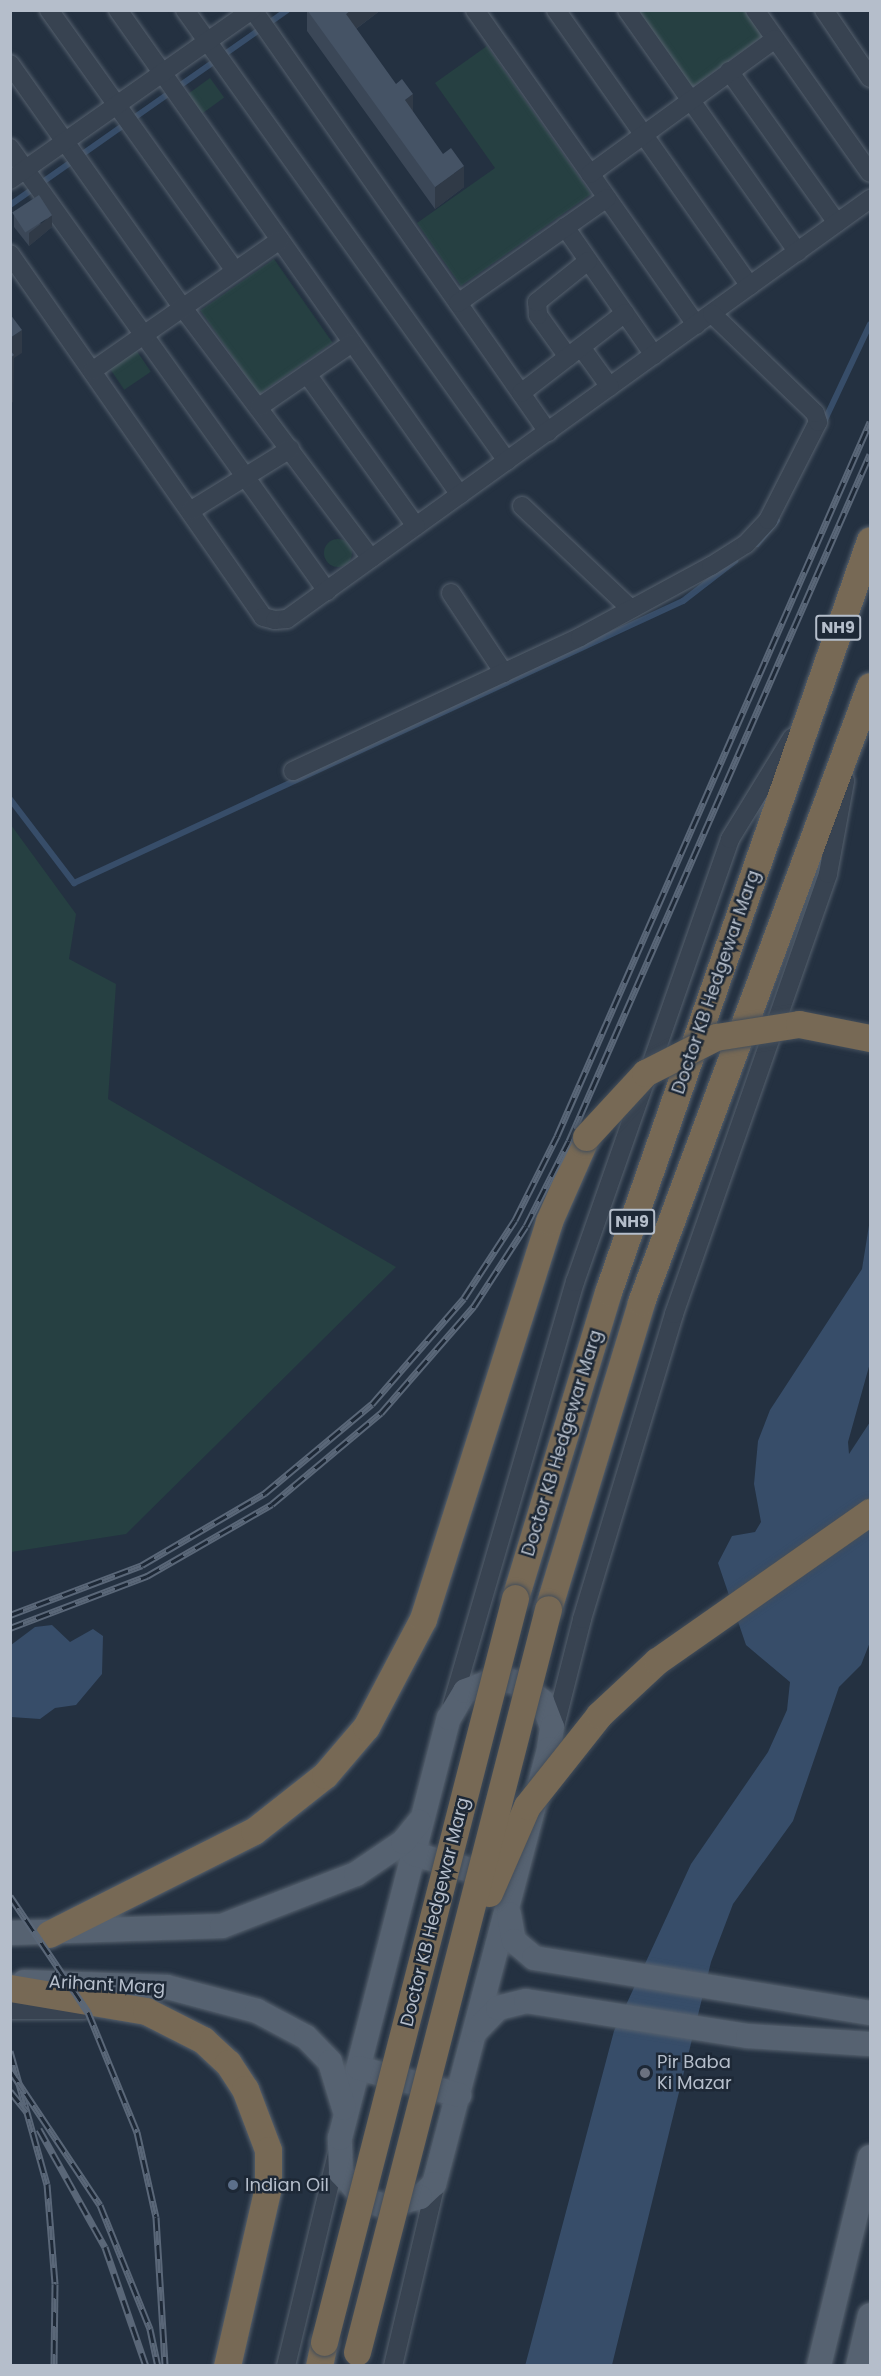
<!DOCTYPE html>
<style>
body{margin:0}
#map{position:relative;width:881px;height:2376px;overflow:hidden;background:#243141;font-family:Poppins,sans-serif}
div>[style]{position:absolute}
.green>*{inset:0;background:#264042;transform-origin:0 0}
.round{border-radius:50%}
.water>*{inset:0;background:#374d69}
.stream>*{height:6px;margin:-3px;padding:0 3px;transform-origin:3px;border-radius:3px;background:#374d69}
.roads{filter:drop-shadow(0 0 2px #56616e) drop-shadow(0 0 2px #56616e)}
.minor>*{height:18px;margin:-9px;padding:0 9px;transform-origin:9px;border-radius:9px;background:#384351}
.major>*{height:24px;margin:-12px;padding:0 12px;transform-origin:12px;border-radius:12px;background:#566271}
.highway>*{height:27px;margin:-13.5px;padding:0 13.5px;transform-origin:13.5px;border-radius:13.5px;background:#776955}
.rail>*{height:7px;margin-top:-3.5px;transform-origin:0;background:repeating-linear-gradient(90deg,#1d2836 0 14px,#5a6778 0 28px);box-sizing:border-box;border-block:2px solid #5a6778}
.bridges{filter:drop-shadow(0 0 2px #434e5b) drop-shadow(0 0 2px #434e5b)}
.highway-bridge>*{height:27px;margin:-13.5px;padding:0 13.5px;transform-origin:13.5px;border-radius:13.5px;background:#776955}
.wall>*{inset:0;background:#3b4757}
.shaded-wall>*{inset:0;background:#303a47}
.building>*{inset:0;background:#455365;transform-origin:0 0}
.dots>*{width:16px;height:16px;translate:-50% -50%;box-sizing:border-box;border:3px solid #1d2836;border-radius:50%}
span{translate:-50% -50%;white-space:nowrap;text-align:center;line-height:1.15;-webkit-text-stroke:5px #1d2836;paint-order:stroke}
.shield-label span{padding:2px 4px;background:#1d2836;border:2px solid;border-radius:4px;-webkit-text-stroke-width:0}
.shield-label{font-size:16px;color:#b5becb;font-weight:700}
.street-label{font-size:18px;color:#b5becb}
.poi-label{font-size:18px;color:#b5becb}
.left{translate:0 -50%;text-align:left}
.frame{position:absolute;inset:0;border:12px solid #b5becb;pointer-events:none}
</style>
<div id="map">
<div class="green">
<i style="clip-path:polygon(635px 11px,745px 11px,763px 36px,691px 88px)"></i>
<i style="clip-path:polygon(487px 46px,591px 194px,461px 286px,417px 223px,495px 168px,435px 83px)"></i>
<i style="left:210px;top:78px;width:24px;height:31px;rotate:54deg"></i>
<i style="left:274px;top:259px;width:102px;height:90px;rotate:55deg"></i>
<i style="left:134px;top:347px;width:30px;height:32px;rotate:56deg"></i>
<i class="round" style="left:324px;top:539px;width:28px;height:28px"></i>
<i style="clip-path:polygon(11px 825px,76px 914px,69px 959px,116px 984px,108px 1099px,396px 1267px,126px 1534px,11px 1552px)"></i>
</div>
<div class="water">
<i style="clip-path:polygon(870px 1219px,870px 1363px,848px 1442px,849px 1454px,870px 1422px,870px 1642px,861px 1665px,839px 1687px,793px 1821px,733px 1904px,711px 1962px,612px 2365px,525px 2366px,614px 2031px,691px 1864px,768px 1752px,787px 1710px,790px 1682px,746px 1645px,718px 1563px,732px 1536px,755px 1532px,761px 1522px,754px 1484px,758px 1441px,770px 1410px,862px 1269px)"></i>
<i style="clip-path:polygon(52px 1625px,70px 1642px,93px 1629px,103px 1636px,102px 1674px,76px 1705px,55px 1708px,40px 1719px,11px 1717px,11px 1645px,35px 1627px)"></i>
</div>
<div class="stream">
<i style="left:10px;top:205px;width:339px;rotate:-35.1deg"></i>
<i style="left:823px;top:424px;width:110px;rotate:-64.8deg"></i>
<i style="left:757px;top:544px;width:31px;rotate:-50deg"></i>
<i style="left:10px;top:799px;width:106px;rotate:52.7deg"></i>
<i style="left:74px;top:883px;width:671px;rotate:-24.85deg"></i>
<i style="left:683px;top:601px;width:66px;rotate:-37.6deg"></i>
</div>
<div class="roads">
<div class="minor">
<i style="left:49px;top:10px;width:320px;rotate:54.5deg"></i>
<i style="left:118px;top:10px;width:593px;rotate:54.81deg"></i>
<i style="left:185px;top:10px;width:554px;rotate:54.47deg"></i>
<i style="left:253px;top:10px;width:515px;rotate:55.04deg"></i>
<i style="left:475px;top:10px;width:385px;rotate:54.9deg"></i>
<i style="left:556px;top:10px;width:337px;rotate:54.9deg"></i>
<i style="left:627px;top:10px;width:296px;rotate:54.8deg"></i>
<i style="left:755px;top:10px;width:199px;rotate:54.8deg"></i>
<i style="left:824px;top:10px;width:82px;rotate:55.9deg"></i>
<i style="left:10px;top:64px;width:299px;rotate:54.7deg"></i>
<i style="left:183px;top:308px;width:313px;rotate:53.1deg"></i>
<i style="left:729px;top:71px;width:186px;rotate:54.6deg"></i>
<i style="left:10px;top:148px;width:545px;rotate:54.41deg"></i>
<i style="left:590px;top:174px;width:229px;rotate:-36.1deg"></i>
<i style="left:10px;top:180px;width:296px;rotate:-35.1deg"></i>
<i style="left:565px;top:227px;width:156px;rotate:55.2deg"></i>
<i style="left:10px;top:254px;width:442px;rotate:55.1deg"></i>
<i style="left:263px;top:617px;width:12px;rotate:14deg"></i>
<i style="left:275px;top:620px;width:12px;rotate:-5deg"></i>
<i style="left:287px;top:619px;width:719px;rotate:-35.77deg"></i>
<i style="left:458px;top:303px;width:182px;rotate:-35.2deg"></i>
<i style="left:581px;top:347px;width:49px;rotate:54.1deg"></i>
<i style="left:568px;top:357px;width:52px;rotate:-125.5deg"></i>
<i style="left:538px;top:315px;width:13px;rotate:-94deg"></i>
<i style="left:537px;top:302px;width:65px;rotate:-38.8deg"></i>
<i style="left:92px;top:371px;width:229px;rotate:-34.9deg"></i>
<i style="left:307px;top:374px;width:187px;rotate:54.4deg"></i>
<i style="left:521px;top:393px;width:131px;rotate:-37.6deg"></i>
<i style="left:259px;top:407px;width:113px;rotate:-34.5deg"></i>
<i style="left:522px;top:506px;width:150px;rotate:43.4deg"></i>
<i style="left:190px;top:511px;width:118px;rotate:-31.8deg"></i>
<i style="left:451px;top:593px;width:96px;rotate:56.5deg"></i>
<i style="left:293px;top:771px;width:317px;rotate:-25deg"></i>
<i style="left:580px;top:637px;width:149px;rotate:-28.5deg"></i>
<i style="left:711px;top:566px;width:41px;rotate:-32.2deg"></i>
<i style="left:746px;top:544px;width:33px;rotate:-47deg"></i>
<i style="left:768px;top:520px;width:110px;rotate:-63deg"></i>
<i style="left:818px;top:422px;width:9px;rotate:-108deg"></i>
<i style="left:815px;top:413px;width:143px;rotate:-136.1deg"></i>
<i style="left:452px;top:1705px;width:441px;rotate:-73.8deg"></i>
<i style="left:575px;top:1282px;width:469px;rotate:-70.7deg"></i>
<i style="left:730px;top:839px;width:119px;rotate:-58.5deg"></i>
<i style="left:553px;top:1734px;width:119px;rotate:-75.8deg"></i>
<i style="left:582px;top:1619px;width:319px;rotate:-73.2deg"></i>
<i style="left:674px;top:1314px;width:466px;rotate:-70.7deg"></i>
<i style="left:828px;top:874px;width:95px;rotate:-79.6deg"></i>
<i style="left:10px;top:2010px;width:74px"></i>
<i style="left:286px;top:2366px;width:218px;rotate:-76.5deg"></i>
<i style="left:393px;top:2366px;width:192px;rotate:-76.8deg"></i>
</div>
<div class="major">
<i style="left:498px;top:1679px;width:17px;rotate:10deg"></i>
<i style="left:515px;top:1682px;width:33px;rotate:35deg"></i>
<i style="left:542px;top:1701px;width:28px;rotate:69deg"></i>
<i style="left:552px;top:1727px;width:22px;rotate:98deg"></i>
<i style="left:549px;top:1749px;width:450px;rotate:104.8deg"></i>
<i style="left:434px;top:2184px;width:19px;rotate:137deg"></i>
<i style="left:420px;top:2197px;width:37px;rotate:166deg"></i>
<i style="left:384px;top:2206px;width:19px;rotate:-162deg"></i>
<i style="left:366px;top:2200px;width:37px;rotate:-133deg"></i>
<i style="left:341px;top:2173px;width:35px;rotate:-92deg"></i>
<i style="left:340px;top:2138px;width:434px;rotate:-75.5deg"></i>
<i style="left:449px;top:1718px;width:31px;rotate:-59deg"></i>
<i style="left:465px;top:1691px;width:35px;rotate:-20deg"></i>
<i style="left:414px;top:1854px;width:87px;rotate:15.9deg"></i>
<i style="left:509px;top:1914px;width:27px;rotate:80deg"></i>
<i style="left:514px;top:1941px;width:26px;rotate:40deg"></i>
<i style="left:534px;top:1958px;width:340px;rotate:9.3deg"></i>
<i style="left:10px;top:1933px;width:212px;rotate:-1.9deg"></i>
<i style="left:222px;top:1926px;width:144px;rotate:-21.2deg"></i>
<i style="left:356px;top:1874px;width:57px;rotate:-34.2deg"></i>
<i style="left:403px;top:1842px;width:26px;rotate:-51deg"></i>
<i style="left:24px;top:1982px;width:143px;rotate:2deg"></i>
<i style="left:167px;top:1987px;width:93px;rotate:14.9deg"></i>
<i style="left:257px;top:2011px;width:55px;rotate:28deg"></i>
<i style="left:306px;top:2037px;width:35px;rotate:46deg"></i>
<i style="left:330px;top:2062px;width:48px;rotate:73.1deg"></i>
<i style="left:477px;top:2030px;width:30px;rotate:-46deg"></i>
<i style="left:498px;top:2008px;width:29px;rotate:-14deg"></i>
<i style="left:526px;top:2001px;width:225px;rotate:9deg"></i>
<i style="left:748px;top:2036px;width:122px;rotate:3.8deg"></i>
<i style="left:359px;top:2068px;width:104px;rotate:15.1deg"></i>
<i style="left:819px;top:2366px;width:215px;rotate:-76.3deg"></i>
<i style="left:858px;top:2366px;width:52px;rotate:-76.8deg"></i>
</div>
<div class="highway">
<i style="left:515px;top:1598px;width:320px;rotate:-73.1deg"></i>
<i style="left:608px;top:1292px;width:796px;rotate:-70.79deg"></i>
<i style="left:548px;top:1609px;width:321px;rotate:-73.1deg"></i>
<i style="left:641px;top:1302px;width:657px;rotate:-69.61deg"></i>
<i style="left:49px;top:1934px;width:229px;rotate:-26.7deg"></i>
<i style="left:254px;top:1831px;width:90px;rotate:-38.3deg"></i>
<i style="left:325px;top:1775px;width:63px;rotate:-49.5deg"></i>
<i style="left:366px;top:1727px;width:122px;rotate:-62.2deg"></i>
<i style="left:423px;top:1619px;width:417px;rotate:-72.4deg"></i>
<i style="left:549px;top:1221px;width:92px;rotate:-66.2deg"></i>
<i style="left:10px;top:1988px;width:138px;rotate:9.6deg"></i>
<i style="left:146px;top:2011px;width:64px;rotate:27deg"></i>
<i style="left:203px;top:2040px;width:34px;rotate:43deg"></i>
<i style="left:228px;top:2063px;width:31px;rotate:57deg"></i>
<i style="left:245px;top:2089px;width:65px;rotate:69.3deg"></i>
<i style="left:268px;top:2150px;width:37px;rotate:90deg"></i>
<i style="left:268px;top:2187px;width:184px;rotate:102.9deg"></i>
<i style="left:319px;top:2366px;width:25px;rotate:-78deg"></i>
</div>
</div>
<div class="rail">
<i style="left:10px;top:1615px;width:141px;rotate:-20.7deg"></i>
<i style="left:142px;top:1565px;width:143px;rotate:-30.3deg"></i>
<i style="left:265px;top:1493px;width:139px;rotate:-39.8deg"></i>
<i style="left:372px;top:1404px;width:140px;rotate:-49deg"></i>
<i style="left:464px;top:1298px;width:93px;rotate:-56.8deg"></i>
<i style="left:515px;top:1220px;width:94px;rotate:-63.4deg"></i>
<i style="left:557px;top:1136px;width:780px;rotate:-66.33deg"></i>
<i style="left:10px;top:1628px;width:147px;rotate:-20.8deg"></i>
<i style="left:147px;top:1576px;width:144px;rotate:-29.9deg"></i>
<i style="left:272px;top:1504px;width:142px;rotate:-39.9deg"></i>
<i style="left:381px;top:1413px;width:142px;rotate:-49deg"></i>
<i style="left:474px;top:1306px;width:95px;rotate:-57deg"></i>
<i style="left:526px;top:1226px;width:95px;rotate:-63.2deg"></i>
<i style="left:569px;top:1141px;width:750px;rotate:-66.34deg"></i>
<i style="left:10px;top:1896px;width:140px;rotate:56.1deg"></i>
<i style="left:88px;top:2012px;width:130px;rotate:67.8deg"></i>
<i style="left:137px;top:2132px;width:87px;rotate:77.4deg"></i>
<i style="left:156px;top:2217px;width:149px;rotate:86.5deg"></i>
<i style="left:10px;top:2051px;width:138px;rotate:74.5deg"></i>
<i style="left:47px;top:2184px;width:100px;rotate:85.4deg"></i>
<i style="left:55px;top:2284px;width:82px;rotate:90.7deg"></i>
<i style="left:10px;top:2070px;width:162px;rotate:56.3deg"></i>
<i style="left:100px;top:2205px;width:134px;rotate:68deg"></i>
<i style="left:150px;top:2329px;width:38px;rotate:78deg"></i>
<i style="left:10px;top:2091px;width:27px;rotate:51deg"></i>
<i style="left:39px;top:2129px;width:135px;rotate:60.8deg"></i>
<i style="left:105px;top:2247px;width:126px;rotate:71deg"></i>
</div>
<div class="bridges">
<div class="highway-bridge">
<i style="left:586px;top:1137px;width:87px;rotate:-47.3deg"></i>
<i style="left:645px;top:1073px;width:80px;rotate:-26.9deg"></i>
<i style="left:716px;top:1037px;width:84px;rotate:-8.9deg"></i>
<i style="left:799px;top:1024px;width:72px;rotate:11.2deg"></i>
<i style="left:489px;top:1893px;width:95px;rotate:-66.4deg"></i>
<i style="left:527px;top:1806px;width:116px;rotate:-51.6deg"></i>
<i style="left:599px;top:1715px;width:79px;rotate:-43deg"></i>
<i style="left:657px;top:1661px;width:260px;rotate:-35deg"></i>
<i style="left:324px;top:2342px;width:768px;rotate:-75.6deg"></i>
<i style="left:357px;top:2352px;width:767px;rotate:-75.58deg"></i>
</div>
</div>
<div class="wall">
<i style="clip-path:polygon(307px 10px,381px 10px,356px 29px,464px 187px,435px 209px,307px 31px)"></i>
<i style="clip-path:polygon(14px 215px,52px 227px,29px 246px,14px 227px)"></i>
</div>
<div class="shaded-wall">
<i style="clip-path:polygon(351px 10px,381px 10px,346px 36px,346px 14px)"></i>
<i style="clip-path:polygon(413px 94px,413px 116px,405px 100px)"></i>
<i style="clip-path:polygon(464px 166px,464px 187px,435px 209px,435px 187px)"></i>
<i style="clip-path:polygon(52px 215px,52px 227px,29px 246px,29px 233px)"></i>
<i style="clip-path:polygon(22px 330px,22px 353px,14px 358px,13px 402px,10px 404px,10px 338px)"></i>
</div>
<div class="building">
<i style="clip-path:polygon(307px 10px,351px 10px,346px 14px,396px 84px,402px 79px,413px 94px,405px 100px,443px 154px,451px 148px,464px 166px,435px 187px)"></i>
<i style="left:39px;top:195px;width:24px;height:32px;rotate:57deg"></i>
<i style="clip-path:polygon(10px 314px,22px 330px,10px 338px)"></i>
<i style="clip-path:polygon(10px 350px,14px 355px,10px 358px)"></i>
</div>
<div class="dots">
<i style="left:645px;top:2073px;background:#6b7280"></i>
<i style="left:233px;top:2185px;background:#5c6f8a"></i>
</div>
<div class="shield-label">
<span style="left:838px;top:628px">NH9</span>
<span style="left:632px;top:1222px">NH9</span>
</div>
<div class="street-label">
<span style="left:716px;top:982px;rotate:-71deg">Doctor KB Hedgewar Marg</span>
<span style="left:562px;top:1443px;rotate:-73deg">Doctor KB Hedgewar Marg</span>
<span style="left:435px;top:1912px;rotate:-76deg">Doctor KB Hedgewar Marg</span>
<span style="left:107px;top:1985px;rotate:3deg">Arihant Marg</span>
</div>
<div class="poi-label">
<span class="left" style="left:657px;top:2073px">Pir Baba<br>Ki Mazar</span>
<span class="left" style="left:245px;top:2185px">Indian Oil</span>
</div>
<div class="frame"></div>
</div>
